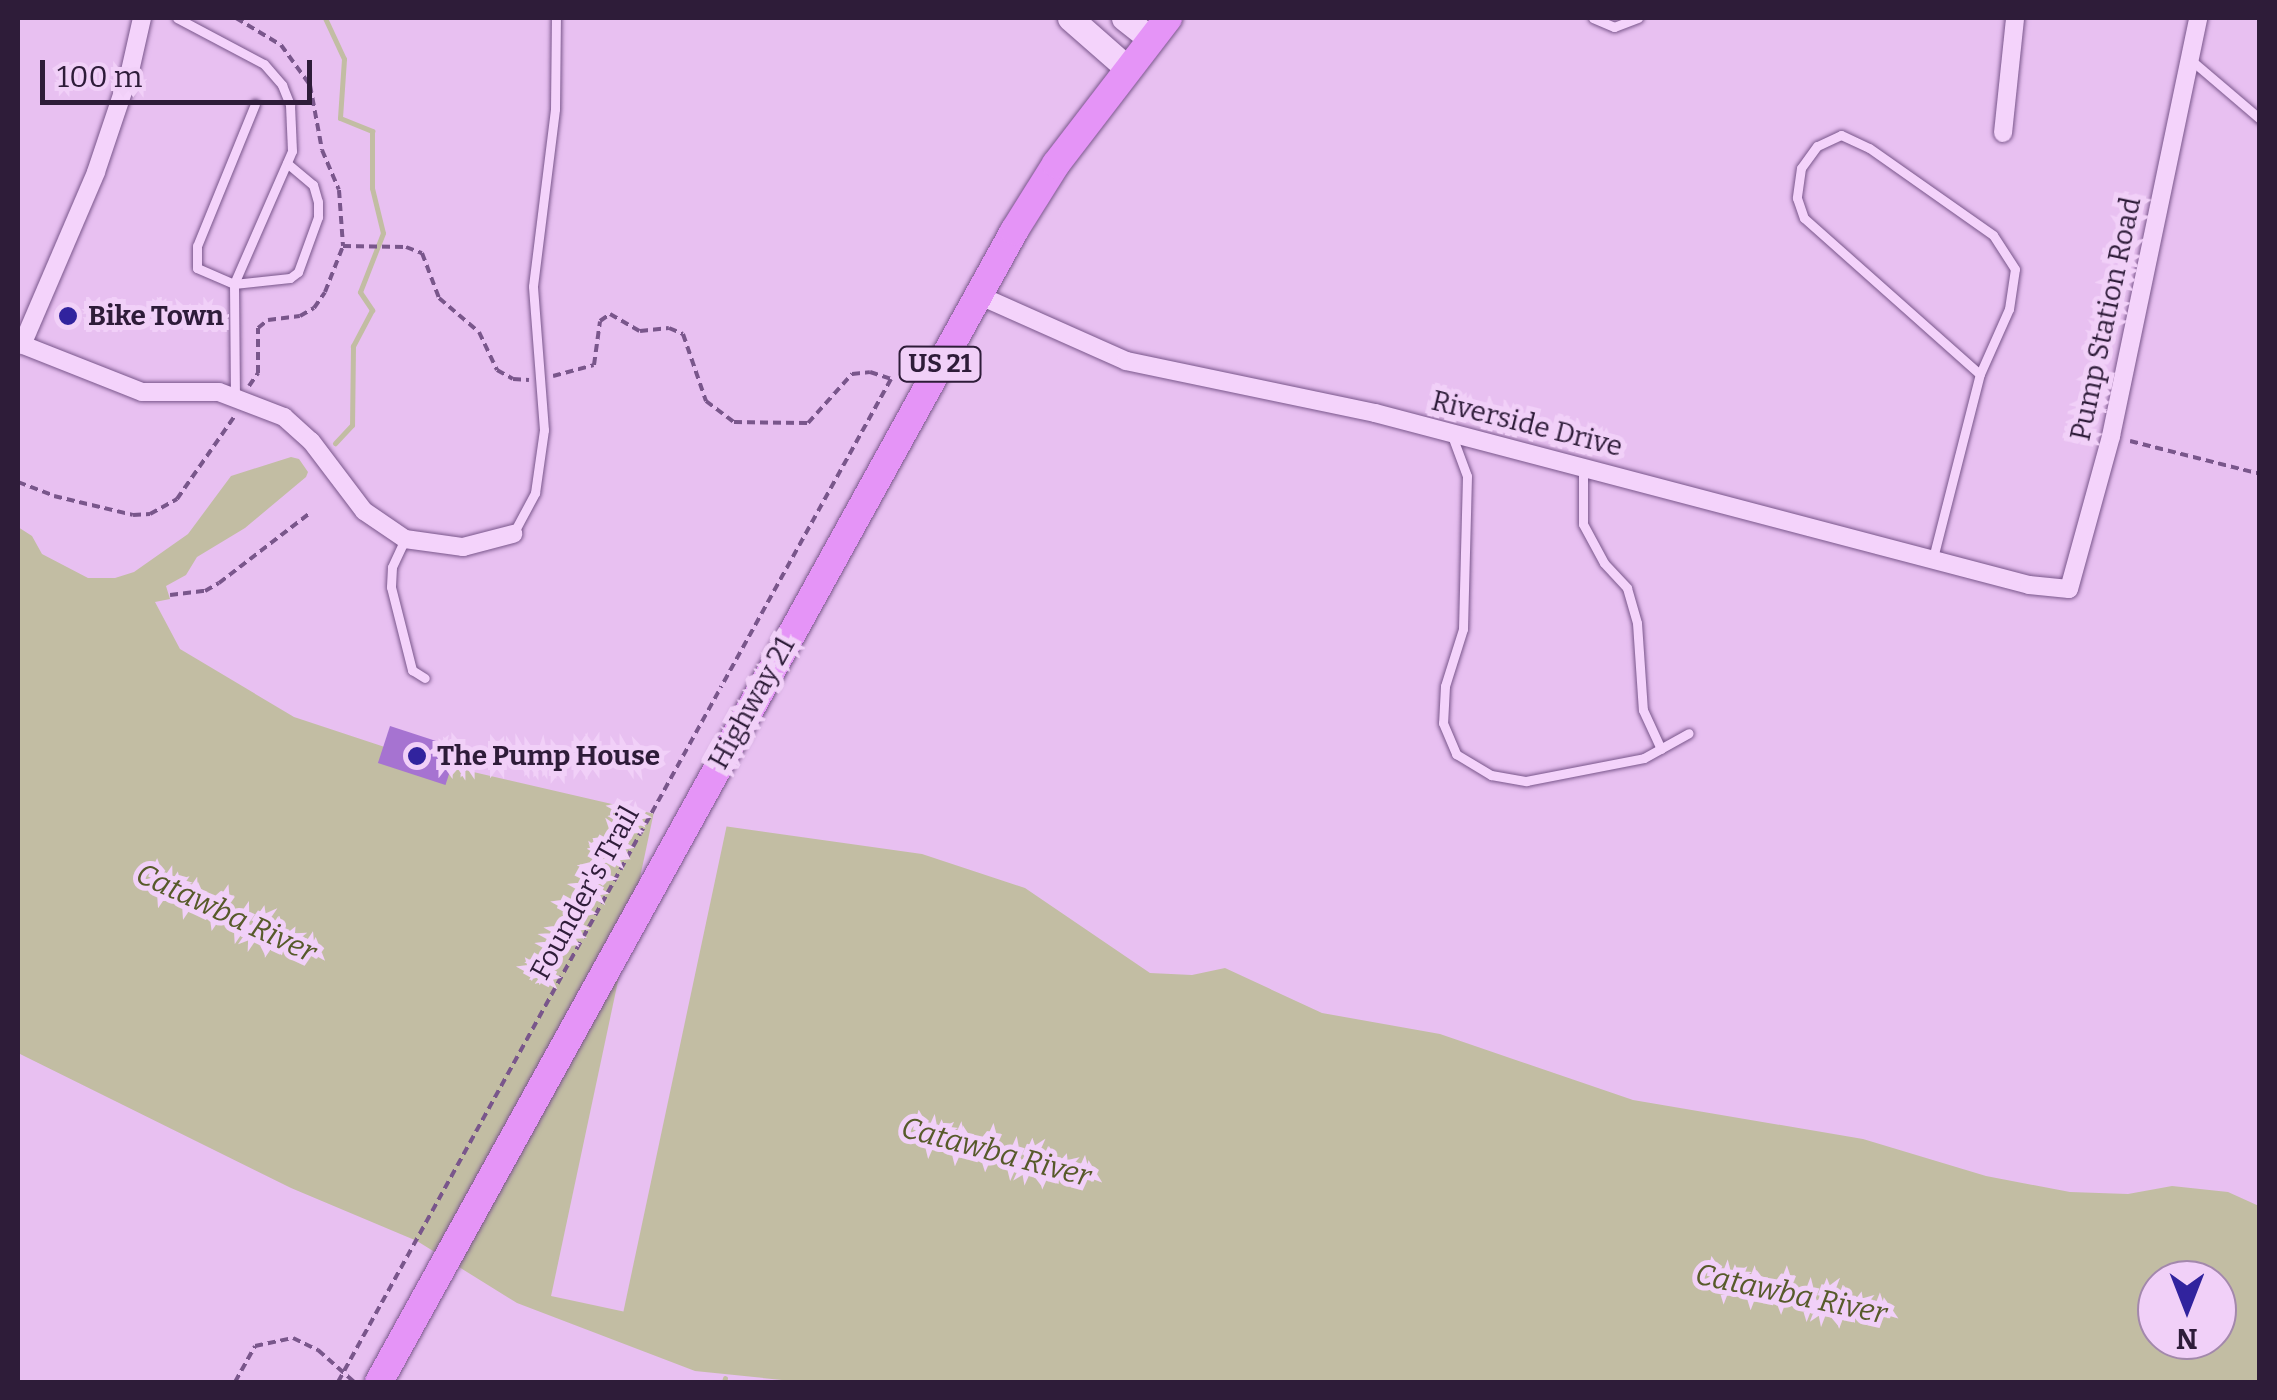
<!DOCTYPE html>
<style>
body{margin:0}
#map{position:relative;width:2277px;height:1400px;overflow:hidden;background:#e8c0f1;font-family:Bitter,serif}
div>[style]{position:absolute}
.water>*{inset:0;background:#c2bda3}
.pier>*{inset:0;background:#e8c0f1;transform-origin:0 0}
.stream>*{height:5px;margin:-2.5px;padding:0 2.5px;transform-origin:2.5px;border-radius:2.5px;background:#c2bda3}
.building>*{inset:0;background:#a673d1;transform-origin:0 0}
.path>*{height:4px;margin-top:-2px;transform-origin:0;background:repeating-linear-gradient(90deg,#79568b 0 8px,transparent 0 13px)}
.roads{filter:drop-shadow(0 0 2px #79568b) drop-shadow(0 0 2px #79568b)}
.lane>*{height:9px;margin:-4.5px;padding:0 4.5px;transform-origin:4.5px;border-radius:4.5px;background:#f4d3fb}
.street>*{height:18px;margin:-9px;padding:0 9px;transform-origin:9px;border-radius:9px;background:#f4d3fb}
.secondary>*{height:25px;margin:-12.5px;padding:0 12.5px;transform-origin:12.5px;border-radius:12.5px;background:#f4d3fb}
.primary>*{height:28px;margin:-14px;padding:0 14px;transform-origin:14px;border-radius:14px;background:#e594f7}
.path-bridge>*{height:4px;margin-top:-2px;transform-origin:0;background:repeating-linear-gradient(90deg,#79568b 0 8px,transparent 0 13px)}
.dots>*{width:28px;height:28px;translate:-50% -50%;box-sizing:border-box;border:5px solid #f1d0f8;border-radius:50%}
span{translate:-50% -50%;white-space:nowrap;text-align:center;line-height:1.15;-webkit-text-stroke:10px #f1d0f8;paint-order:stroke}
.shield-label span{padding:2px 8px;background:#f1d0f8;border:2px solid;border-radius:8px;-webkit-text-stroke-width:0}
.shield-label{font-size:25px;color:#2e1c39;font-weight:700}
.poi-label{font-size:28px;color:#2e1c39;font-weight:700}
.left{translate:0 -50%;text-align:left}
.street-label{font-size:28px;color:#2e1c39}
.water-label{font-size:30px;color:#575a2a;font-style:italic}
.frame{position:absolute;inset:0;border:20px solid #2e1c39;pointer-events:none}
.north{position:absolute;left:2137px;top:1260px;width:100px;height:100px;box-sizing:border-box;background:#f1d0f8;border:2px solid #a388ac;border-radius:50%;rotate:180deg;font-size:28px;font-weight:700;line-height:40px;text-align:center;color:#2e1c39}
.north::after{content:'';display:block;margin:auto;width:35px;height:45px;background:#31239e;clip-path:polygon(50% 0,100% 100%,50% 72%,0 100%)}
.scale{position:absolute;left:40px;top:60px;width:272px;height:45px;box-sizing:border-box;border:5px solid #2e1c39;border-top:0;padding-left:12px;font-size:30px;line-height:35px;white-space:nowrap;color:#2e1c39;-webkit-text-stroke:8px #f1d0f8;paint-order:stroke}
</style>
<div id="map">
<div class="water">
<i style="clip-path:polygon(evenodd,291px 457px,299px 459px,308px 472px,306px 477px,245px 528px,197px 557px,186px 575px,166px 586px,170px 599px,155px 602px,180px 649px,294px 717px,430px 762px,681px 820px,922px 854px,1025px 888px,1150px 973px,1192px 975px,1225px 968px,1322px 1013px,1440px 1034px,1633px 1100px,1863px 1139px,1986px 1176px,2070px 1192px,2128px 1194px,2172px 1186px,2228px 1192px,2259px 1206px,2259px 1382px,802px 1382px,695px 1371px,517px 1303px,417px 1241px,291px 1188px,18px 1053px,18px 527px,32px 536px,42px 554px,88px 578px,115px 578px,134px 572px,188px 534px,231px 476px,291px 457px,2157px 1280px,2217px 1280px,2217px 1340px,2157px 1340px,2157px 1280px)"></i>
</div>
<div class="pier">
<i style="left:655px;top:807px;width:74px;height:500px;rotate:12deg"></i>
</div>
<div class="stream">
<i style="left:325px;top:18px;width:45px;rotate:65.1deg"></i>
<i style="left:344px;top:59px;width:59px;rotate:93.9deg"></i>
<i style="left:340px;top:118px;width:35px;rotate:22deg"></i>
<i style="left:372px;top:131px;width:57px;rotate:90deg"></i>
<i style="left:372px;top:188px;width:46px;rotate:76.3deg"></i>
<i style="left:383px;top:233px;width:63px;rotate:111.3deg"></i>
<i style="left:360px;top:292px;width:22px;rotate:56deg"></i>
<i style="left:372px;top:310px;width:41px;rotate:117.8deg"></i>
<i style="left:353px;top:346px;width:79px;rotate:90.7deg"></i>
<i style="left:352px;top:425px;width:25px;rotate:133deg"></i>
<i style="left:724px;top:1382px;width:4px;rotate:-76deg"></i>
</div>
<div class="building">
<i style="left:390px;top:726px;width:71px;height:39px;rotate:18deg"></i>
</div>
<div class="path">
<i style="left:236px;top:18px;width:52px;rotate:31deg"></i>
<i style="left:281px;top:45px;width:49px;rotate:54.1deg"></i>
<i style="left:310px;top:85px;width:66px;rotate:79.5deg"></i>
<i style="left:322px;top:150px;width:43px;rotate:67deg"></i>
<i style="left:339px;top:190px;width:56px;rotate:85.9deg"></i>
<i style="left:553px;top:376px;width:42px;rotate:-15deg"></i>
<i style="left:594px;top:365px;width:44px;rotate:-82.2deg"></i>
<i style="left:600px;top:321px;width:12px;rotate:-35deg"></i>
<i style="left:610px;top:314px;width:34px;rotate:30deg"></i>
<i style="left:640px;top:331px;width:29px;rotate:-6deg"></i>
<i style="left:669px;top:328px;width:15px;rotate:23deg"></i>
<i style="left:683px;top:334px;width:71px;rotate:71.1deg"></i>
<i style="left:706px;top:401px;width:35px;rotate:37deg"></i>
<i style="left:734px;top:422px;width:74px;rotate:0.8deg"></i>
<i style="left:808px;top:423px;width:66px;rotate:-48.1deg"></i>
<i style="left:852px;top:374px;width:18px;rotate:-6deg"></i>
<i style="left:870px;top:372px;width:22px;rotate:18deg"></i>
<i style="left:891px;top:379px;width:352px;rotate:118.9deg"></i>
<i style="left:249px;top:386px;width:16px;rotate:-55deg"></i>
<i style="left:258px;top:373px;width:45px;rotate:-90deg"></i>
<i style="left:258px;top:328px;width:13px;rotate:-39deg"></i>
<i style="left:268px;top:320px;width:32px;rotate:-7deg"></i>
<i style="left:300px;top:316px;width:16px;rotate:-30deg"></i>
<i style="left:314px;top:308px;width:19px;rotate:-55deg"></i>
<i style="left:325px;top:292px;width:49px;rotate:-68.6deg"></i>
<i style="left:343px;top:246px;width:63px;rotate:0.9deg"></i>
<i style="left:406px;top:247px;width:17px;rotate:21deg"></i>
<i style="left:422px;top:253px;width:48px;rotate:69.3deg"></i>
<i style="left:439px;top:298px;width:52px;rotate:40.4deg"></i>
<i style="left:479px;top:332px;width:42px;rotate:64.7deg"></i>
<i style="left:497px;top:370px;width:18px;rotate:29deg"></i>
<i style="left:513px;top:379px;width:16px;rotate:4deg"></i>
<i style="left:2130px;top:441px;width:134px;rotate:14.2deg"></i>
<i style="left:18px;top:482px;width:39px;rotate:21deg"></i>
<i style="left:54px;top:496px;width:81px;rotate:13.5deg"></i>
<i style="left:133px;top:515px;width:17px;rotate:-3deg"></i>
<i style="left:150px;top:514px;width:31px;rotate:-29deg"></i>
<i style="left:177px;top:499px;width:100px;rotate:-55.2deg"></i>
<i style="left:170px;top:595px;width:35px;rotate:-7deg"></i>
<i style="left:205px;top:591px;width:16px;rotate:-30deg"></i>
<i style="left:219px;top:583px;width:115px;rotate:-37.6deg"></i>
<i style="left:235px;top:1382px;width:41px;rotate:-60.9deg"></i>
<i style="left:255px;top:1346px;width:39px;rotate:-12deg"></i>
<i style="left:293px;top:1338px;width:28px;rotate:26deg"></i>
<i style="left:318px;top:1350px;width:48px;rotate:41.6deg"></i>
</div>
<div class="roads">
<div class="lane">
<i style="left:177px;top:18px;width:98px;rotate:27.9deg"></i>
<i style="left:264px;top:64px;width:28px;rotate:49deg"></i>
<i style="left:282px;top:85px;width:22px;rotate:68deg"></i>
<i style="left:290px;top:105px;width:46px;rotate:87.5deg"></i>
<i style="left:292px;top:151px;width:145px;rotate:113.6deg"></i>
<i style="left:234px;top:284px;width:112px;rotate:89.5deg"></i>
<i style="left:1593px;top:18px;width:23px;rotate:23deg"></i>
<i style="left:1614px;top:27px;width:26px;rotate:-21deg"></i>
<i style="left:2191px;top:60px;width:91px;rotate:40.5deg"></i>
<i style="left:255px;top:104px;width:153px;rotate:112.2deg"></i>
<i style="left:197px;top:246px;width:22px;rotate:90deg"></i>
<i style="left:197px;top:268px;width:40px;rotate:23.4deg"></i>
<i style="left:234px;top:284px;width:56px;rotate:-6.1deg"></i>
<i style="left:290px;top:278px;width:10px;rotate:-37deg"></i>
<i style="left:298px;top:272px;width:59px;rotate:-70deg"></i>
<i style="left:318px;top:217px;width:15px;rotate:-90deg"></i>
<i style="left:318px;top:202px;width:18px;rotate:-106deg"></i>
<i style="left:313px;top:185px;width:34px;rotate:-140deg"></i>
<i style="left:1451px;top:433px;width:46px;rotate:69.6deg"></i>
<i style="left:1467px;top:476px;width:153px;rotate:91.5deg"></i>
<i style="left:1463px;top:629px;width:60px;rotate:107.5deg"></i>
<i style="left:1445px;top:686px;width:37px;rotate:93deg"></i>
<i style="left:1443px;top:723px;width:34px;rotate:67deg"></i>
<i style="left:1456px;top:754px;width:41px;rotate:31deg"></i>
<i style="left:1491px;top:775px;width:36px;rotate:10deg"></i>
<i style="left:1526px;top:781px;width:120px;rotate:-11deg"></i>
<i style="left:1644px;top:758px;width:51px;rotate:-29.1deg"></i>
<i style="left:1583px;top:469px;width:55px;rotate:90deg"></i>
<i style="left:1583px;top:524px;width:44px;rotate:61.7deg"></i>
<i style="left:1604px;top:563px;width:34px;rotate:47deg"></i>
<i style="left:1627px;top:588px;width:36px;rotate:74deg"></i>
<i style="left:1637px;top:623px;width:87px;rotate:86.1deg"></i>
<i style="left:1643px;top:710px;width:43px;rotate:65.2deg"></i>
<i style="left:513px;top:534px;width:47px;rotate:-61.8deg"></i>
<i style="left:535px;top:493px;width:64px;rotate:-81.9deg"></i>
<i style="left:544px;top:430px;width:144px;rotate:-94.4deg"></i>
<i style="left:533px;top:286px;width:178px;rotate:-82.9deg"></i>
<i style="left:555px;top:109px;width:91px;rotate:-89.4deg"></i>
<i style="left:405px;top:539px;width:31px;rotate:115deg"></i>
<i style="left:392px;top:567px;width:20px;rotate:93deg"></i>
<i style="left:391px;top:587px;width:86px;rotate:75.8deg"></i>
<i style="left:412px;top:670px;width:15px;rotate:32deg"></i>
<i style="left:1933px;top:558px;width:190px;rotate:-75.7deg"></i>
<i style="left:1980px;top:374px;width:71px;rotate:-66deg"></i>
<i style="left:2009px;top:309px;width:40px;rotate:-81.5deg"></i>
<i style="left:2015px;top:269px;width:40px;rotate:-122.9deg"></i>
<i style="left:1993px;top:235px;width:151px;rotate:-144.9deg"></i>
<i style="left:1869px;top:148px;width:31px;rotate:-155deg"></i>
<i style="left:1841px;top:135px;width:26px;rotate:155deg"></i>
<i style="left:1817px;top:146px;width:27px;rotate:126deg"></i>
<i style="left:1801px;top:168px;width:30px;rotate:98deg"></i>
<i style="left:1797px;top:198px;width:21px;rotate:71deg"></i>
<i style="left:1804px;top:218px;width:235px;rotate:41.6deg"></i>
</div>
<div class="street">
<i style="left:2003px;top:133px;width:116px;rotate:-84deg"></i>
<i style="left:978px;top:295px;width:162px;rotate:24deg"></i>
<i style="left:1126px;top:361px;width:254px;rotate:11.8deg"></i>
<i style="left:1375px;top:413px;width:676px;rotate:14.73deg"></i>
<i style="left:2029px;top:585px;width:40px;rotate:5.7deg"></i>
<i style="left:2069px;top:589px;width:159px;rotate:-74.6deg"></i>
<i style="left:2111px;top:436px;width:427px;rotate:-78.2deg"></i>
<i style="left:18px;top:343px;width:133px;rotate:21.6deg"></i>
<i style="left:142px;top:392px;width:77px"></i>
<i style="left:219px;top:392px;width:70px;rotate:21deg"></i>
<i style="left:284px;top:417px;width:36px;rotate:42deg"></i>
<i style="left:311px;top:441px;width:88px;rotate:52.9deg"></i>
<i style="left:364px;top:511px;width:50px;rotate:34.3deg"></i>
<i style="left:405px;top:539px;width:59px;rotate:7.9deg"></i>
<i style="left:463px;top:547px;width:52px;rotate:-14.6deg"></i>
<i style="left:22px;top:345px;width:188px;rotate:-66.8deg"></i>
<i style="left:96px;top:172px;width:107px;rotate:-71.4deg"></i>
<i style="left:130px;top:71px;width:54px;rotate:-77.2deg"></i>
</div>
<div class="secondary">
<i style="left:1070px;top:18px;width:76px;rotate:41.3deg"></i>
<i style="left:1124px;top:18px;width:33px;rotate:38deg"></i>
</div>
<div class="primary">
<i style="left:379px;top:1382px;width:1315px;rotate:-61.11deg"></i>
<i style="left:1014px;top:231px;width:79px;rotate:-57.9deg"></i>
<i style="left:1056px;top:164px;width:184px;rotate:-52.5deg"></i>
</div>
</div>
<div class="path-bridge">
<i style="left:338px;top:1382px;width:794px;rotate:-61.14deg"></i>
</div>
<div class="dots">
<i style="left:68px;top:316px;background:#31239e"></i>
<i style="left:417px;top:756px;background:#31239e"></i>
</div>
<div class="shield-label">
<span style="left:940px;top:364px">US 21</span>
</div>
<div class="poi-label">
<span class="left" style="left:88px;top:316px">Bike Town</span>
<span class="left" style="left:437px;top:756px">The Pump House</span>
</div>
<div class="street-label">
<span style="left:2106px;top:319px;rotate:-78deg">Pump Station Road</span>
<span style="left:1527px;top:424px;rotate:14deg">Riverside Drive</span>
<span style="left:752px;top:703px;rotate:-61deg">Highway 21</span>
<span style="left:585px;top:893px;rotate:-61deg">Founder's Trail</span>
</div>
<div class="water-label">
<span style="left:226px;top:913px;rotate:25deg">Catawba River</span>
<span style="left:996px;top:1152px;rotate:15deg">Catawba River</span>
<span style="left:1791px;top:1294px;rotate:12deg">Catawba River</span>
</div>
<div class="frame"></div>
<div class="north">N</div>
<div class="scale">100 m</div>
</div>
